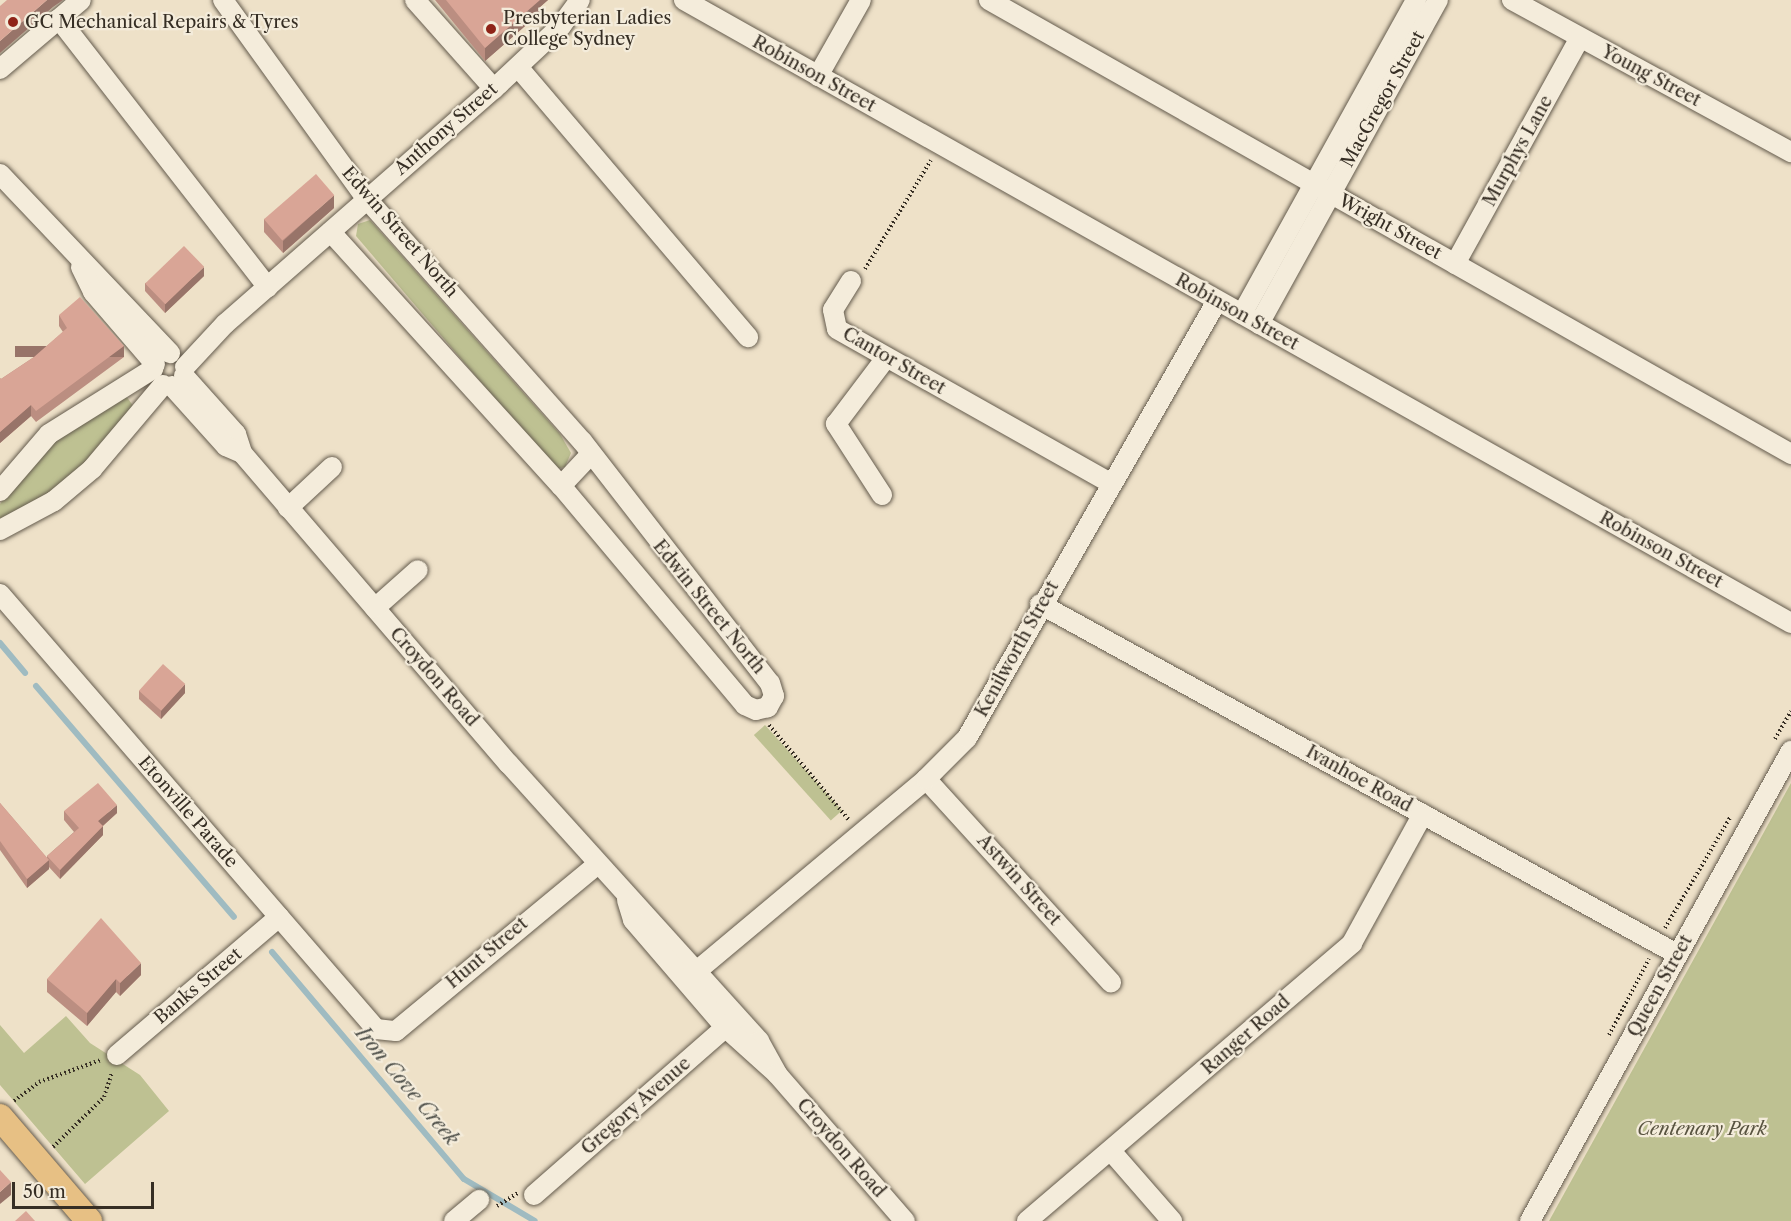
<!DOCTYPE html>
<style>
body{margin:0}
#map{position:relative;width:1791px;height:1221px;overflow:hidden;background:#eee1c8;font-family:"Libre Caslon Text",serif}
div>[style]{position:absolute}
.green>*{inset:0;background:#bec192;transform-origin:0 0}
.stream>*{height:6px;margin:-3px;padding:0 3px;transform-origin:3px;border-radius:3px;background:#9fbbc1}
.path>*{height:4px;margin-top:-2px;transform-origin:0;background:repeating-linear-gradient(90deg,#362e24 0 1.5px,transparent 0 4.5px)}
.roads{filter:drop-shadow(0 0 2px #645b4d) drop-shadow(0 0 2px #645b4d)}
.minor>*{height:20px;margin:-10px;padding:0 10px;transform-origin:10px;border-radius:10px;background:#f4ecdb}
.major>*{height:26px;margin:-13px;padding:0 13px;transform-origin:13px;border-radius:13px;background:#e7c084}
.wall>*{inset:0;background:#bb8e81}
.shaded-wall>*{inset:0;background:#987469;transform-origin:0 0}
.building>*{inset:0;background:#d9a596;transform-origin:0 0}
.dots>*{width:16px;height:16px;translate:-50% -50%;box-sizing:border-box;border:3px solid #f4ecdb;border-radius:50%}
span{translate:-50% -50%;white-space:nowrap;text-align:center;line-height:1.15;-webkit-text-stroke:4.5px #f4ecdb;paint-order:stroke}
.poi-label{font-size:18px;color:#362e24}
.left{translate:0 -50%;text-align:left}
.street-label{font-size:18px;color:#362e24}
.park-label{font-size:18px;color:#585340;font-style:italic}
.water-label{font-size:20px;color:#50514b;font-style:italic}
.scale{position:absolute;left:12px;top:1182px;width:142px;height:27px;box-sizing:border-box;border:3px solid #362e24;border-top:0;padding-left:8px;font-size:18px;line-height:21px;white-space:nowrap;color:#362e24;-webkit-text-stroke:4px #f4ecdb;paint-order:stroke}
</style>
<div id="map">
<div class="green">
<i style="clip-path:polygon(370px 220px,560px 434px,571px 453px,565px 467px,555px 469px,356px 236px,358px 224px)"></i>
<i style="clip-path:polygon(126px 396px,134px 407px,98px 454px,52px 495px,0 522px,0 504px,28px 465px,80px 420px)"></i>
<i style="left:765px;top:725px;width:115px;height:15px;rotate:48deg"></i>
<i style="clip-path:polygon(1791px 783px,1791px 1221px,1549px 1221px)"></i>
<i style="clip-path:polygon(66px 1016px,90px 1043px,140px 1075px,169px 1111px,85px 1184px,0 1085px,0 1025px,24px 1053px)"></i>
</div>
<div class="stream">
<i style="left:0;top:643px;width:39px;rotate:50deg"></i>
<i style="left:36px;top:686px;width:304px;rotate:49.4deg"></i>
<i style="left:272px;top:952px;width:297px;rotate:49.8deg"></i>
<i style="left:464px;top:1179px;width:82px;rotate:30.6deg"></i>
</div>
<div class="path">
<i style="left:865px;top:269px;width:127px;rotate:-58.8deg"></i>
<i style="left:769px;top:725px;width:124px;rotate:49.9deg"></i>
<i style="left:1775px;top:739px;width:32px;rotate:-60deg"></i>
<i style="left:1665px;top:928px;width:130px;rotate:-59.5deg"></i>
<i style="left:1609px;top:1035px;width:86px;rotate:-62.2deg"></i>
<i style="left:14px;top:1101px;width:31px;rotate:-37deg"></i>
<i style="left:39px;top:1082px;width:66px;rotate:-19.5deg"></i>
<i style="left:53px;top:1147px;width:71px;rotate:-44.4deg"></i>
<i style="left:104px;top:1097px;width:25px;rotate:-72deg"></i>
<i style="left:497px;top:1206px;width:25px;rotate:-32deg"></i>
</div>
<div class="roads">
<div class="minor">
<i style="left:223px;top:0;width:244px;rotate:54.2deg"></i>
<i style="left:366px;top:198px;width:325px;rotate:48.4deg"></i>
<i style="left:582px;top:441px;width:306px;rotate:52.2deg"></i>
<i style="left:770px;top:683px;width:14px;rotate:73deg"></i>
<i style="left:774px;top:696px;width:13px;rotate:119deg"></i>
<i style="left:768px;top:707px;width:12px;rotate:166deg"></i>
<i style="left:756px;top:710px;width:12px;rotate:-156deg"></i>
<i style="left:745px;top:705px;width:286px;rotate:-130deg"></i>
<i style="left:561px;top:486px;width:343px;rotate:-132.2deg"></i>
<i style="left:415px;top:0;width:119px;rotate:48.4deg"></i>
<i style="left:684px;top:0;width:1270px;rotate:29.37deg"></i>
<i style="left:989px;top:0;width:922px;rotate:29.51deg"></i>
<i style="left:1512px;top:0;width:318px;rotate:28.6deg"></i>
<i style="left:59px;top:19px;width:340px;rotate:52.1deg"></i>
<i style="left:518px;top:67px;width:355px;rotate:49.6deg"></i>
<i style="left:0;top:69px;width:106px;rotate:-40.4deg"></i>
<i style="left:818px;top:76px;width:87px;rotate:-60.5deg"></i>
<i style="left:0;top:174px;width:247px;rotate:46.5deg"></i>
<i style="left:1455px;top:264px;width:258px;rotate:-61.1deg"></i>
<i style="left:81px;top:267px;width:28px;rotate:64deg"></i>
<i style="left:93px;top:292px;width:95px;rotate:49.3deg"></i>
<i style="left:851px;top:281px;width:34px;rotate:122deg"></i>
<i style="left:833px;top:310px;width:19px;rotate:78deg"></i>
<i style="left:837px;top:329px;width:313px;rotate:29.4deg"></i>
<i style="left:1242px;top:314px;width:359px;rotate:-61deg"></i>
<i style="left:1259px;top:324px;width:370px;rotate:-61.1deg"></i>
<i style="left:185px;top:367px;width:59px;rotate:-47.1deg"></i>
<i style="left:225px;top:324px;width:364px;rotate:-41.2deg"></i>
<i style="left:499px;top:84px;width:85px;rotate:-43.1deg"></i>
<i style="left:561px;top:26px;width:32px;rotate:-54deg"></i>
<i style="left:184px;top:376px;width:78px;rotate:48.1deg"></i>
<i style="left:236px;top:434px;width:20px;rotate:72deg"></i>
<i style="left:242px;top:453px;width:410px;rotate:49.4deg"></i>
<i style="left:509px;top:764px;width:373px;rotate:47.9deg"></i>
<i style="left:759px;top:1041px;width:38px;rotate:61deg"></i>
<i style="left:172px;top:386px;width:81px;rotate:48deg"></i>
<i style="left:226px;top:446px;width:17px;rotate:24deg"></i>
<i style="left:561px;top:486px;width:42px;rotate:-46.9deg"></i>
<i style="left:0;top:491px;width:75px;rotate:-49.3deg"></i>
<i style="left:49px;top:434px;width:123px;rotate:-32deg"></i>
<i style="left:882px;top:495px;width:85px;rotate:-122.9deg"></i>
<i style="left:836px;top:424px;width:83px;rotate:-52.9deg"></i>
<i style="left:288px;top:508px;width:60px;rotate:-43deg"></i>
<i style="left:0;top:530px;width:61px;rotate:-28.2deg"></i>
<i style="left:54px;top:501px;width:50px;rotate:-40.1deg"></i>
<i style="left:92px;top:469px;width:110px;rotate:-49.8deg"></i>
<i style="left:0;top:594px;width:575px;rotate:49.16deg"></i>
<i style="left:376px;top:1029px;width:20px;rotate:6deg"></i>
<i style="left:396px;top:1031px;width:261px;rotate:-39.6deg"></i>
<i style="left:1040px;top:604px;width:727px;rotate:28.79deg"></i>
<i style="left:375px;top:608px;width:57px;rotate:-41.5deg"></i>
<i style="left:926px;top:779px;width:275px;rotate:47.7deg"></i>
<i style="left:627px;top:900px;width:21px;rotate:73deg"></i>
<i style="left:633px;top:920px;width:141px;rotate:49.3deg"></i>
<i style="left:725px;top:1027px;width:70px;rotate:42.1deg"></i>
<i style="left:777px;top:1074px;width:195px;rotate:49deg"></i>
<i style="left:686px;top:980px;width:313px;rotate:-39.9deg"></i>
<i style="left:926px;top:779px;width:58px;rotate:-45deg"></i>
<i style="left:967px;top:738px;width:503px;rotate:-60.23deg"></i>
<i style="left:117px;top:1055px;width:213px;rotate:-40.4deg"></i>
<i style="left:1111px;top:1151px;width:93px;rotate:48.9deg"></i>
<i style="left:534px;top:1195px;width:267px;rotate:-41.2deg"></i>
<i style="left:454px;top:1221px;width:33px;rotate:-40deg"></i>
<i style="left:1027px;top:1221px;width:428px;rotate:-40.5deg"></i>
<i style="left:1352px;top:943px;width:147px;rotate:-61.2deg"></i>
<i style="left:1530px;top:1221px;width:538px;rotate:-60.96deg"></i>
</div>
<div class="major">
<i style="left:0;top:1117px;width:137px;rotate:49.4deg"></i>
</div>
</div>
<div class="wall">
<i style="clip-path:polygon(435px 0,548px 0,540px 7px,540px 13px,485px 61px)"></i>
<i style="clip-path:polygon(334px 208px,283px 253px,264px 232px,264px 219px)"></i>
<i style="clip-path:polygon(204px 276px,165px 313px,145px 291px,145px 283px)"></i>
<i style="clip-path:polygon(59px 315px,124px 357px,36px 422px,31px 416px,0 443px,0 378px,1px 379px,34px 357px,63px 332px,59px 326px)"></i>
<i style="clip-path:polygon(139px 691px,185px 693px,161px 719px,139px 699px)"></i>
<i style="clip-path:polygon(0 803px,47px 858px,47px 856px,74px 832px,64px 820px,64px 811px,117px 813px,103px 826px,103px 835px,60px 879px,49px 867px,49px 869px,27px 888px,0 850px)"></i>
<i style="clip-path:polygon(141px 975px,120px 996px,116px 992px,87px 1026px,47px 992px,47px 979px)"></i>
</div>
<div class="shaded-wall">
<i style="clip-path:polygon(47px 0,63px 0,53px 7px,0 53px,0 41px)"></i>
<i style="clip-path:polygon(537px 0,548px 0,540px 7px,540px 13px,485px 61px,485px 48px)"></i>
<i style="clip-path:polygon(334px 195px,334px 208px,283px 253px,283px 241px)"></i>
<i style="clip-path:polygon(204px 267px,204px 276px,165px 313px,165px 304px)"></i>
<i style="left:124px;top:346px;width:11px;height:109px;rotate:90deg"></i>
<i style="clip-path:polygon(31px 405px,31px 416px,0 443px,0 432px)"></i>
<i style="clip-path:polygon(185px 684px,185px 693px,161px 719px,161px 710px)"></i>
<i style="clip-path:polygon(117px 805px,117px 813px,98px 830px,98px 821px)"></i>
<i style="clip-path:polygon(103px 826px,103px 835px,60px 879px,60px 870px)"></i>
<i style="clip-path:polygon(49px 860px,49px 869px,27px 888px,27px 879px)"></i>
<i style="clip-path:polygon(141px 963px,141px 975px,120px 996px,120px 983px)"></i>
<i style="clip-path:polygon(116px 979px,116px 992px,87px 1026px,87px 1013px)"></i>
<i style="clip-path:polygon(11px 1182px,11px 1195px,0 1204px,0 1192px)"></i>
</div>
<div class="building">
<i style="clip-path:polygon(7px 0,47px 0,0 41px,0 6px)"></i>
<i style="clip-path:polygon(446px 0,540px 0,485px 48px)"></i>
<i style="left:316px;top:174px;width:28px;height:69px;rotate:49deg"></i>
<i style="left:184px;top:246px;width:29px;height:54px;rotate:46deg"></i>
<i style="clip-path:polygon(80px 297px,124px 346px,36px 411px,31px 405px,0 432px,0 378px,1px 379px,34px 357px,67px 328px,59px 315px)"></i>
<i style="left:163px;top:664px;width:30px;height:36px;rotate:42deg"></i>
<i style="clip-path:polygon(98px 783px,117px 805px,98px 821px,103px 826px,60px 870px,47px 856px,79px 828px,64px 811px)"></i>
<i style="clip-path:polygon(0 803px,49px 860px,27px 879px,0 841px)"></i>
<i style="clip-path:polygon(101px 918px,141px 963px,120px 983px,116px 979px,87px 1013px,47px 979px)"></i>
<i style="clip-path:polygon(0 1170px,11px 1182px,0 1192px)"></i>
<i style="clip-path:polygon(26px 1211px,35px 1221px,15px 1221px)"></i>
</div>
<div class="dots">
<i style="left:13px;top:22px;background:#8f2418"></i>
<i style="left:491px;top:29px;background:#8f2418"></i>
</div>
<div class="poi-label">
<span class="left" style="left:503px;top:29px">Presbyterian Ladies<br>College Sydney</span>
<span class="left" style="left:25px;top:22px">GC Mechanical Repairs &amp; Tyres</span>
</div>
<div class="street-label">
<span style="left:814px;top:74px;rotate:29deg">Robinson Street</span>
<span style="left:1651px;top:76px;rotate:28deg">Young Street</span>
<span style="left:1383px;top:99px;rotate:-61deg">MacGregor Street</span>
<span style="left:446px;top:129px;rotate:-41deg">Anthony Street</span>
<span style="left:1518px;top:151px;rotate:-61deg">Murphys Lane</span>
<span style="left:1390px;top:227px;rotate:29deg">Wright Street</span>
<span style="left:400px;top:232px;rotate:49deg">Edwin Street North</span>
<span style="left:1237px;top:312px;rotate:29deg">Robinson Street</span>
<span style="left:894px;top:361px;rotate:30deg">Cantor Street</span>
<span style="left:1661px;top:550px;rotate:29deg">Robinson Street</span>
<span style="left:709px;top:607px;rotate:51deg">Edwin Street North</span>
<span style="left:1017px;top:649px;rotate:-61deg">Kenilworth Street</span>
<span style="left:434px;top:677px;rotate:49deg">Croydon Road</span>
<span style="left:1359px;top:779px;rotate:29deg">Ivanhoe Road</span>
<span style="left:188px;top:812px;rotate:49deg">Etonville Parade</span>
<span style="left:1019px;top:880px;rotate:48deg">Astwin Street</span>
<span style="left:487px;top:953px;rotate:-40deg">Hunt Street</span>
<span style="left:198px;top:986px;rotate:-40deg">Banks Street</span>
<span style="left:1660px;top:986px;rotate:-61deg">Queen Street</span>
<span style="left:1246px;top:1035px;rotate:-41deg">Ranger Road</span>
<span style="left:636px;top:1106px;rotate:-41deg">Gregory Avenue</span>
<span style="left:841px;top:1148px;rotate:49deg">Croydon Road</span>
</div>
<div class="park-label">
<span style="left:1702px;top:1129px">Centenary Park</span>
</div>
<div class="water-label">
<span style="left:407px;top:1086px;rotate:50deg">Iron Cove Creek</span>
</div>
<div class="scale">50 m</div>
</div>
